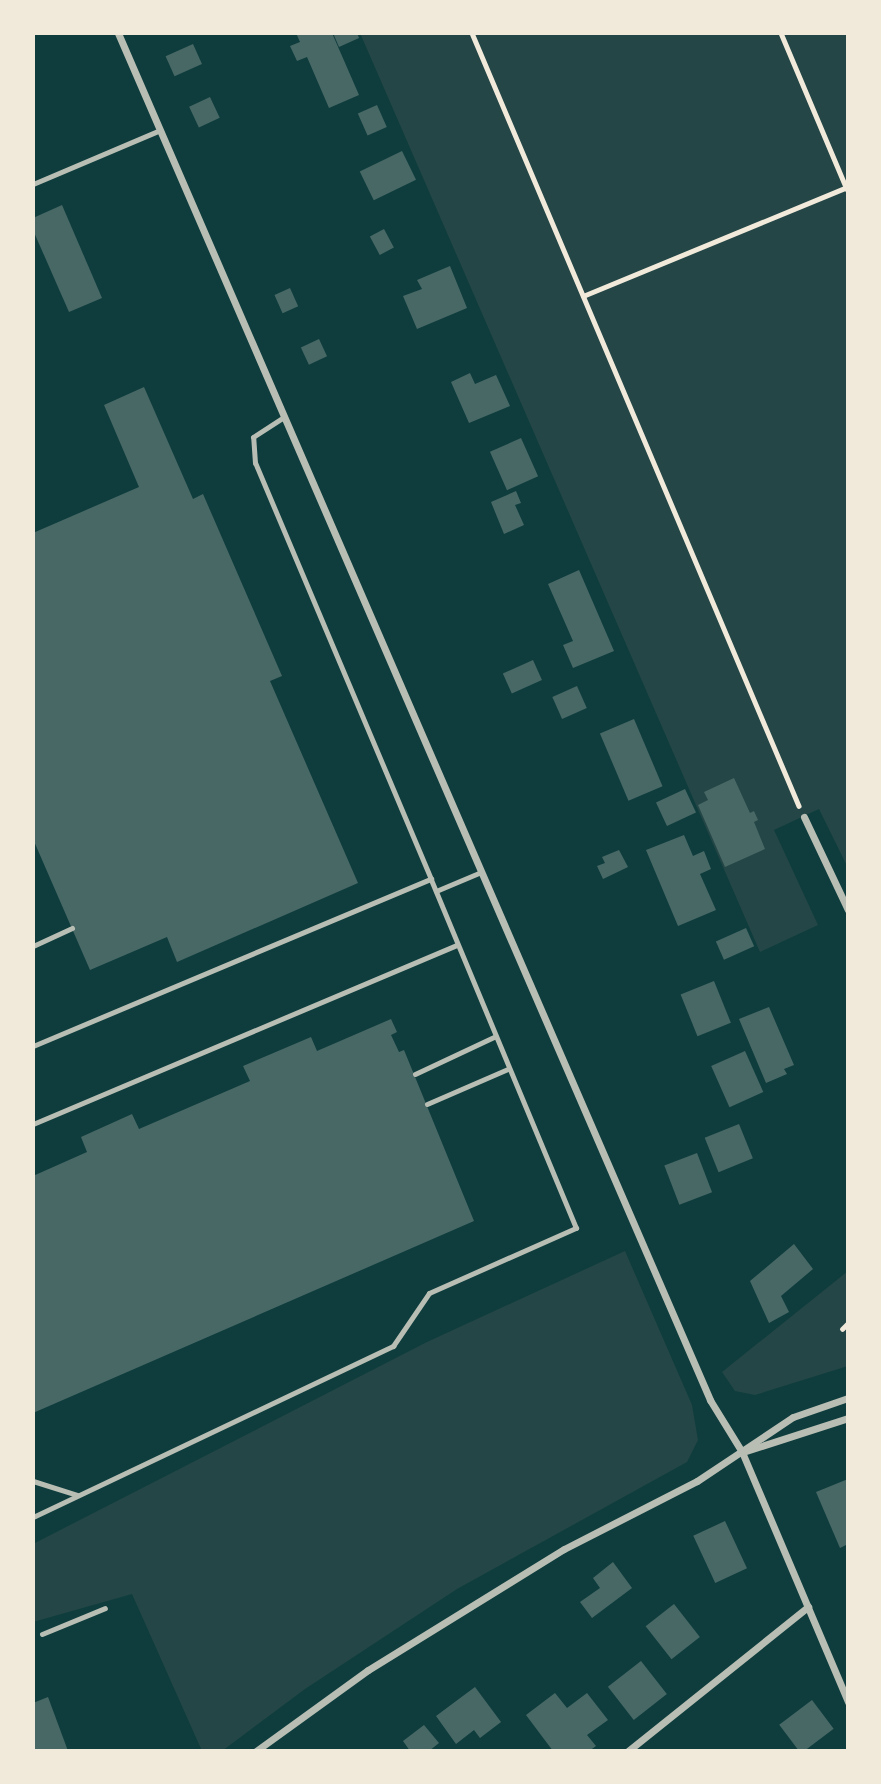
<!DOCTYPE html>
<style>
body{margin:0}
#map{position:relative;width:881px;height:1784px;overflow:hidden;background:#0f3d3e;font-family:"Exo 2",sans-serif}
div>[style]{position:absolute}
.green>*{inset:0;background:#244646}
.building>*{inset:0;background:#486865;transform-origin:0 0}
.path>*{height:4.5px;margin:-2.25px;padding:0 2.25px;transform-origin:2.25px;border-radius:2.25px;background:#f1e9da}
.service>*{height:5px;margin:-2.5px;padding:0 2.5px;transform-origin:2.5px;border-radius:2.5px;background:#b8beb3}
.minor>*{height:7px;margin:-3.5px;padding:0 3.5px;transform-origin:3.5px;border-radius:3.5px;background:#b8beb3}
span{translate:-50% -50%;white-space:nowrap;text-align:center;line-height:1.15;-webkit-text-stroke:7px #f1e9da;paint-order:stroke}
.frame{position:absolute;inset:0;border:35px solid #f1e9da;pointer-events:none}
</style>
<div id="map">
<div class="green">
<i style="clip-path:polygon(360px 33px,848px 33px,848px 868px,819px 809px,774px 830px,818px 925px,760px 952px)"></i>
<i style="clip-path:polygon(625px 1251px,692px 1405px,698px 1440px,687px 1462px,457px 1589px,305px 1689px,222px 1751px,202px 1751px,132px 1594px,33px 1622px,33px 1544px,427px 1342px)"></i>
<i style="clip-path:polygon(848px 1271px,848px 1366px,755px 1395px,735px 1391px,722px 1372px)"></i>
</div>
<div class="building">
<i style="clip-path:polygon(296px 33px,332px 33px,359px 95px,329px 108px,307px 57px,297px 61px,290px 46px,300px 42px)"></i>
<i style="clip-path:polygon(333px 33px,357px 33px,359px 38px,339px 47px)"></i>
<i style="left:193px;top:44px;width:22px;height:30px;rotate:66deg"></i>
<i style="left:210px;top:97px;width:23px;height:23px;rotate:65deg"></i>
<i style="left:377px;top:105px;width:24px;height:21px;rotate:66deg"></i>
<i style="left:402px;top:151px;width:32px;height:47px;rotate:64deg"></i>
<i style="clip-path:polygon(62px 205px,102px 298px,69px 312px,33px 230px,33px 218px)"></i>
<i style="left:384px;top:229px;width:21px;height:16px;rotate:62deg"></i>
<i style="clip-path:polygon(450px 266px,467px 308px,417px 329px,403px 296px,422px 289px,417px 280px)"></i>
<i style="left:290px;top:288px;width:20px;height:17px;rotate:66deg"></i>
<i style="left:319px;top:339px;width:19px;height:20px;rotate:65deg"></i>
<i style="clip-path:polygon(470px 373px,475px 384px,496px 375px,510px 406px,469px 423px,451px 382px)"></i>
<i style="clip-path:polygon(144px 387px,193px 499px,203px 494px,282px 676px,270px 681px,358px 883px,177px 962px,167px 937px,90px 970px,33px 839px,33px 533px,139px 487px,104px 405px)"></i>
<i style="left:521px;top:438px;width:42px;height:34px;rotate:66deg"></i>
<i style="clip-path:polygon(516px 491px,521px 503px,515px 505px,524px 525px,504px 534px,491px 502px)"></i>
<i style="clip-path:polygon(579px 570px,614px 651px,573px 668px,563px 645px,573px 641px,548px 584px)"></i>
<i style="left:533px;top:660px;width:22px;height:33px;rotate:66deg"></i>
<i style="left:577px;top:686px;width:24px;height:27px;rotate:66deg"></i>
<i style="left:634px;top:719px;width:73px;height:37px;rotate:67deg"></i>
<i style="clip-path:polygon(734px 778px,750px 813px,754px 811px,758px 820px,754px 822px,765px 849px,725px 867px,698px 805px,708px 800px,704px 792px)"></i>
<i style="left:685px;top:789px;width:26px;height:32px;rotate:65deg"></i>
<i style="clip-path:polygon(684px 835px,693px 856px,704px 851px,711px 869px,700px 874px,716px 910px,678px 926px,646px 850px)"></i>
<i style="clip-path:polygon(619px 850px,628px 867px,603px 879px,597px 866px,605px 863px,602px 857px)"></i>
<i style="left:746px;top:928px;width:20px;height:33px;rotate:66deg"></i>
<i style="left:714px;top:981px;width:45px;height:36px;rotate:68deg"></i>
<i style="clip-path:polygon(769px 1007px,794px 1065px,784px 1069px,787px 1074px,766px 1083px,739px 1019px)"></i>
<i style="clip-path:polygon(391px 1019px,397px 1032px,391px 1035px,399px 1052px,404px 1050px,474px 1221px,33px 1413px,33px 1176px,87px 1152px,81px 1137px,132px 1114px,139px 1129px,250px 1081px,243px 1066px,311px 1037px,317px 1051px)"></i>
<i style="left:745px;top:1051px;width:45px;height:37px;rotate:66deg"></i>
<i style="left:739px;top:1124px;width:37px;height:37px;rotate:68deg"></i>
<i style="left:697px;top:1153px;width:42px;height:35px;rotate:69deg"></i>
<i style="clip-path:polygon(794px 1244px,813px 1269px,781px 1296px,789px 1312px,769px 1323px,750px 1281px)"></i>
<i style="clip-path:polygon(848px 1479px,848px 1544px,840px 1548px,816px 1492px)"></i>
<i style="left:725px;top:1521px;width:52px;height:35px;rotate:65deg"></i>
<i style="clip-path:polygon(613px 1562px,632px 1588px,592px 1618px,580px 1602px,600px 1588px,593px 1578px)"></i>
<i style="left:674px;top:1604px;width:42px;height:36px;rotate:52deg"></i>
<i style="left:641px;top:1661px;width:42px;height:42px;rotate:52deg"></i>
<i style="clip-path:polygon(475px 1687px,501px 1722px,480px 1738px,474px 1730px,456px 1744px,436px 1716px)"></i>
<i style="clip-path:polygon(555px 1693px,567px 1708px,587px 1693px,608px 1720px,587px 1735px,596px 1746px,589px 1751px,553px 1751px,526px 1715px)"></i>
<i style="clip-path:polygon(48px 1697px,68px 1751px,33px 1751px,33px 1703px)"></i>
<i style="left:812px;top:1700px;width:36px;height:41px;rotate:53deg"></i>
<i style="clip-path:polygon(424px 1725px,439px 1743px,429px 1751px,410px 1751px,403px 1741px)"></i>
</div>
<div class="path">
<i style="left:472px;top:33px;width:839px;rotate:67.07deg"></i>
<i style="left:781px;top:33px;width:169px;rotate:67.1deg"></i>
<i style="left:583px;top:296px;width:287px;rotate:-22.4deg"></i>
<i style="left:842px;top:1329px;width:8px;rotate:-45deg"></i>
</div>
<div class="service">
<i style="left:33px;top:184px;width:138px;rotate:-23deg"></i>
<i style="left:436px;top:891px;width:49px;rotate:-22.9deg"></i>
<i style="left:33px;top:946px;width:43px;rotate:-24.8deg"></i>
<i style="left:33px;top:1046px;width:432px;rotate:-22.8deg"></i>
<i style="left:431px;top:879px;width:452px;rotate:-112.9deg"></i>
<i style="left:255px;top:463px;width:26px;rotate:-94deg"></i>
<i style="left:253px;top:437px;width:37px;rotate:-33deg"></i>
<i style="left:415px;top:1074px;width:87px;rotate:-25.1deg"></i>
<i style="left:427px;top:1104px;width:88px;rotate:-23.4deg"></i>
<i style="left:33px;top:1124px;width:459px;rotate:-22.9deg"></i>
<i style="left:33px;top:1481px;width:46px;rotate:17.7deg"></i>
<i style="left:33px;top:1517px;width:399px;rotate:-25.4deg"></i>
<i style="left:393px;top:1346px;width:64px;rotate:-55.8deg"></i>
<i style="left:429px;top:1293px;width:161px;rotate:-23.9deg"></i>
<i style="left:576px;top:1228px;width:378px;rotate:-112.6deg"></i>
<i style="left:42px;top:1634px;width:68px;rotate:-22.4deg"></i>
</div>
<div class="minor">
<i style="left:118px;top:33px;width:1490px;rotate:66.58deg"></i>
<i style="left:710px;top:1400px;width:61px;rotate:58.4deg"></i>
<i style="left:742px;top:1452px;width:272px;rotate:67deg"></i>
<i style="left:804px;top:817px;width:103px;rotate:64.7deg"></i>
<i style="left:746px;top:1451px;width:107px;rotate:-17.9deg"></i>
<i style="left:256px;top:1751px;width:138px;rotate:-35.9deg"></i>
<i style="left:368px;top:1670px;width:230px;rotate:-31.7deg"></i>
<i style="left:564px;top:1549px;width:149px;rotate:-27.1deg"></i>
<i style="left:697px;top:1481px;width:115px;rotate:-33.7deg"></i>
<i style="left:793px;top:1417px;width:58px;rotate:-19.1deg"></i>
<i style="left:628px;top:1751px;width:231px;rotate:-38.7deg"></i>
</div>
<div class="frame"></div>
</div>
